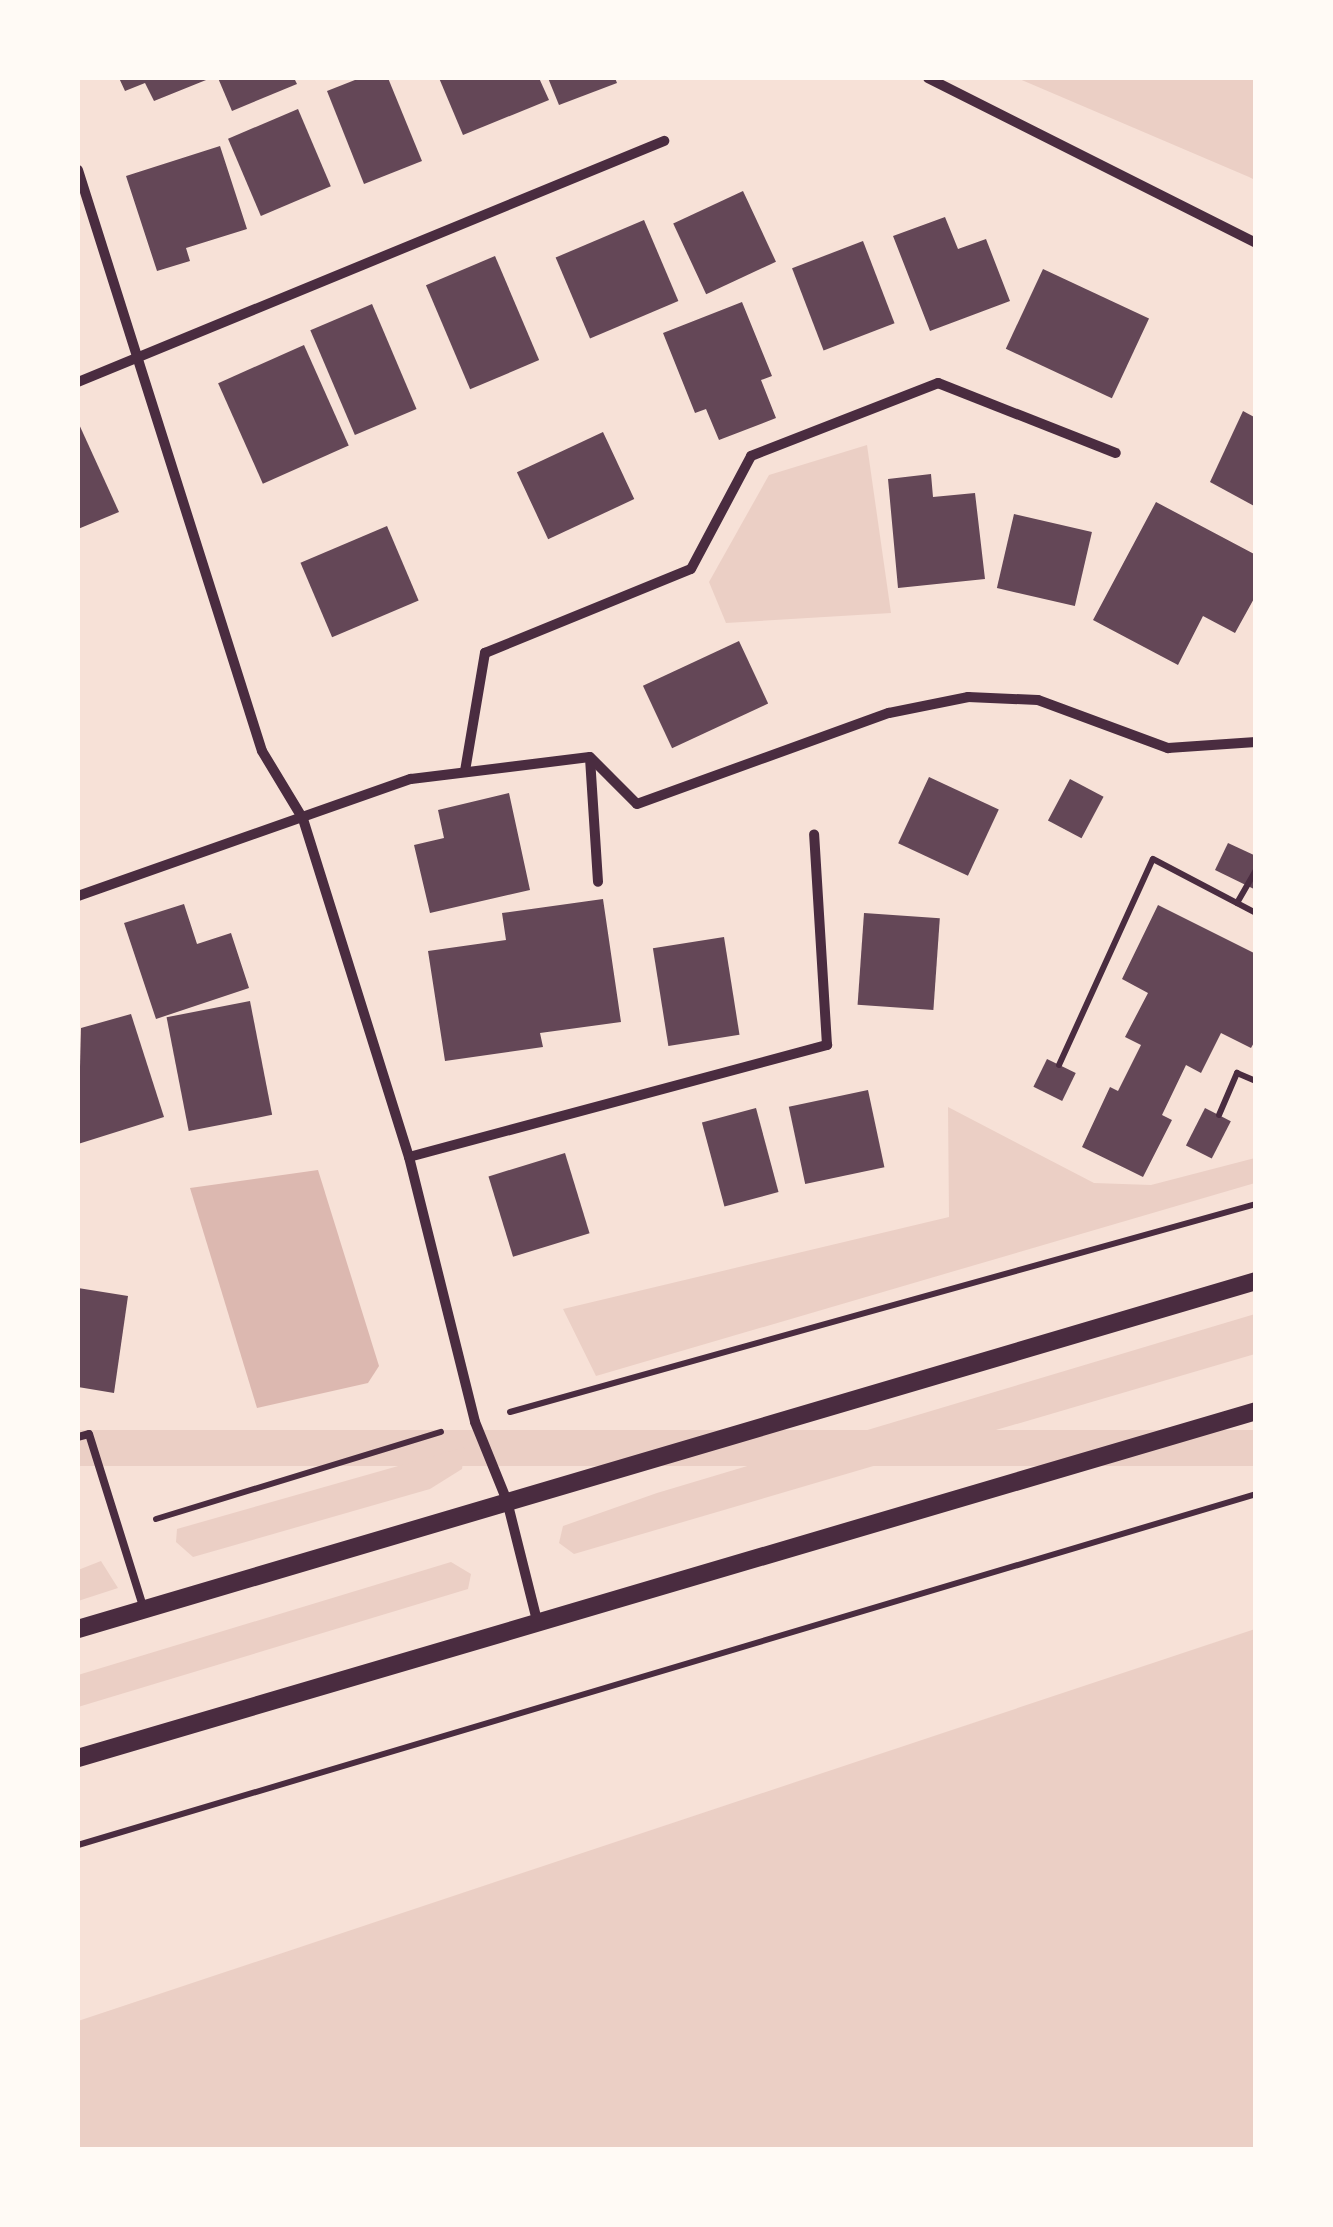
<!DOCTYPE html>
<style>
body{margin:0}
#map{position:relative;width:1333px;height:2227px;overflow:hidden;background:#f7e1d7;font-family:Mulish,sans-serif}
div>[style]{position:absolute}
.green>*{inset:0;background:#ebcfc5;transform-origin:0 0}
.water>*{inset:0;background:#dcb8b0}
.building>*{inset:0;background:#644757;transform-origin:0 0}
.path>*{height:6px;margin:-3px;padding:0 3px;transform-origin:3px;border-radius:3px;background:#4a2c40}
.service>*{height:8px;margin:-4px;padding:0 4px;transform-origin:4px;border-radius:4px;background:#4a2c40}
.minor>*{height:10px;margin:-5px;padding:0 5px;transform-origin:5px;border-radius:5px;background:#4a2c40}
.tertiary>*{height:18px;margin:-9px;padding:0 9px;transform-origin:9px;border-radius:9px;background:#4a2c40}
span{translate:-50% -50%;white-space:nowrap;text-align:center;line-height:1.15;-webkit-text-stroke:8px #fffaf5;paint-order:stroke}
.frame{position:absolute;inset:0;border:80px solid #fffaf5;pointer-events:none}
</style>
<div id="map">
<div class="green">
<i style="clip-path:polygon(1017px 78px,1255px 78px,1255px 180px,1249px 177px)"></i>
<i style="clip-path:polygon(867px 445px,891px 613px,726px 623px,709px 582px,769px 475px)"></i>
<i style="clip-path:polygon(948px 1107px,1094px 1183px,1151px 1185px,1255px 1158px,1255px 1183px,596px 1376px,563px 1309px,949px 1217px)"></i>
<i style="clip-path:polygon(1255px 1314px,1255px 1354px,574px 1554px,559px 1543px,563px 1526px,657px 1493px)"></i>
<i style="left:1255px;top:1430px;width:36px;height:1227px;rotate:90deg"></i>
<i style="clip-path:polygon(465px 1447px,462px 1469px,430px 1489px,193px 1557px,176px 1542px,177px 1529px)"></i>
<i style="clip-path:polygon(101px 1561px,118px 1588px,78px 1601px,78px 1570px)"></i>
<i style="clip-path:polygon(451px 1562px,471px 1574px,468px 1589px,78px 1707px,78px 1675px)"></i>
<i style="clip-path:polygon(1255px 1629px,1255px 2149px,78px 2149px,78px 2021px)"></i>
</div>
<div class="water">
<i style="clip-path:polygon(318px 1170px,379px 1366px,368px 1383px,257px 1408px,190px 1188px)"></i>
</div>
<div class="building">
<i style="clip-path:polygon(119px 78px,211px 78px,154px 101px,145px 83px,125px 91px)"></i>
<i style="clip-path:polygon(218px 78px,294px 78px,297px 84px,232px 111px)"></i>
<i style="clip-path:polygon(360px 78px,388px 78px,422px 161px,364px 184px,327px 91px)"></i>
<i style="clip-path:polygon(439px 78px,539px 78px,549px 100px,463px 135px)"></i>
<i style="clip-path:polygon(548px 78px,615px 78px,617px 83px,559px 105px)"></i>
<i style="left:298px;top:109px;width:84px;height:76px;rotate:67deg"></i>
<i style="clip-path:polygon(220px 146px,247px 229px,186px 248px,190px 261px,157px 271px,126px 176px)"></i>
<i style="left:743px;top:191px;width:78px;height:77px;rotate:65deg"></i>
<i style="clip-path:polygon(945px 217px,958px 249px,986px 239px,1010px 301px,930px 331px,893px 236px)"></i>
<i style="left:644px;top:220px;width:88px;height:96px;rotate:67deg"></i>
<i style="left:863px;top:241px;width:88px;height:76px;rotate:69deg"></i>
<i style="left:495px;top:256px;width:113px;height:75px;rotate:67deg"></i>
<i style="left:1043px;top:269px;width:117px;height:88px;rotate:25deg"></i>
<i style="clip-path:polygon(742px 302px,772px 376px,761px 380px,776px 418px,719px 440px,706px 409px,695px 413px,663px 333px)"></i>
<i style="left:372px;top:304px;width:114px;height:67px;rotate:67deg"></i>
<i style="left:304px;top:345px;width:110px;height:94px;rotate:66deg"></i>
<i style="clip-path:polygon(1243px 411px,1256px 418px,1256px 507px,1210px 482px)"></i>
<i style="clip-path:polygon(78px 422px,119px 512px,78px 529px)"></i>
<i style="left:603px;top:432px;width:74px;height:95px;rotate:65deg"></i>
<i style="clip-path:polygon(931px 474px,933px 497px,975px 493px,985px 579px,898px 588px,888px 479px)"></i>
<i style="clip-path:polygon(1156px 502px,1256px 555px,1256px 595px,1235px 633px,1203px 616px,1178px 665px,1093px 620px)"></i>
<i style="left:1014px;top:514px;width:80px;height:76px;rotate:13deg"></i>
<i style="left:387px;top:526px;width:81px;height:94px;rotate:67deg"></i>
<i style="left:739px;top:641px;width:69px;height:106px;rotate:65deg"></i>
<i style="left:929px;top:777px;width:77px;height:73px;rotate:25deg"></i>
<i style="left:1070px;top:779px;width:38px;height:47px;rotate:28deg"></i>
<i style="clip-path:polygon(509px 793px,530px 890px,430px 913px,414px 845px,444px 838px,438px 810px)"></i>
<i style="clip-path:polygon(1228px 843px,1256px 856px,1256px 890px,1215px 870px)"></i>
<i style="clip-path:polygon(603px 899px,621px 1022px,540px 1033px,543px 1047px,445px 1061px,428px 951px,506px 940px,502px 913px)"></i>
<i style="clip-path:polygon(184px 904px,197px 944px,231px 933px,249px 988px,156px 1019px,124px 923px)"></i>
<i style="clip-path:polygon(1158px 905px,1256px 954px,1256px 1039px,1251px 1048px,1221px 1033px,1201px 1073px,1186px 1065px,1162px 1115px,1172px 1120px,1143px 1177px,1082px 1147px,1110px 1087px,1118px 1091px,1141px 1045px,1125px 1037px,1148px 993px,1122px 979px)"></i>
<i style="left:864px;top:913px;width:76px;height:92px;rotate:4deg"></i>
<i style="left:724px;top:937px;width:99px;height:72px;rotate:81deg"></i>
<i style="left:250px;top:1001px;width:116px;height:85px;rotate:79deg"></i>
<i style="clip-path:polygon(131px 1014px,164px 1117px,78px 1144px,81px 1028px)"></i>
<i style="left:1047px;top:1059px;width:32px;height:31px;rotate:26deg"></i>
<i style="left:868px;top:1090px;width:79px;height:81px;rotate:78deg"></i>
<i style="left:756px;top:1108px;width:87px;height:56px;rotate:75deg"></i>
<i style="left:1205px;top:1108px;width:29px;height:42px;rotate:27deg"></i>
<i style="left:565px;top:1153px;width:84px;height:80px;rotate:73deg"></i>
<i style="clip-path:polygon(78px 1288px,128px 1296px,114px 1393px,78px 1387px)"></i>
</div>
<div class="path">
<i style="left:1237px;top:903px;width:38px;rotate:-60deg"></i>
<i style="left:1059px;top:1065px;width:226px;rotate:-65.5deg"></i>
<i style="left:1153px;top:859px;width:116px;rotate:27.7deg"></i>
<i style="left:1219px;top:1115px;width:46px;rotate:-66.8deg"></i>
<i style="left:1237px;top:1073px;width:21px;rotate:23deg"></i>
<i style="left:510px;top:1412px;width:774px;rotate:-15.58deg"></i>
<i style="left:156px;top:1519px;width:298px;rotate:-17deg"></i>
<i style="left:78px;top:1845px;width:1229px;rotate:-16.59deg"></i>
</div>
<div class="service">
<i style="left:78px;top:1437px;width:11px;rotate:-15deg"></i>
<i style="left:89px;top:1434px;width:183px;rotate:72.6deg"></i>
</div>
<div class="minor">
<i style="left:928px;top:78px;width:367px;rotate:26.7deg"></i>
<i style="left:78px;top:170px;width:609px;rotate:72.43deg"></i>
<i style="left:262px;top:751px;width:79px;rotate:58.9deg"></i>
<i style="left:303px;top:819px;width:354px;rotate:72.6deg"></i>
<i style="left:409px;top:1157px;width:273px;rotate:76deg"></i>
<i style="left:475px;top:1422px;width:85px;rotate:67.9deg"></i>
<i style="left:507px;top:1501px;width:127px;rotate:75.9deg"></i>
<i style="left:78px;top:382px;width:634px;rotate:-22.36deg"></i>
<i style="left:590px;top:758px;width:124px;rotate:86.3deg"></i>
<i style="left:465px;top:771px;width:120px;rotate:-80.4deg"></i>
<i style="left:485px;top:653px;width:222px;rotate:-22.2deg"></i>
<i style="left:691px;top:569px;width:128px;rotate:-62deg"></i>
<i style="left:751px;top:456px;width:201px;rotate:-21.3deg"></i>
<i style="left:938px;top:383px;width:191px;rotate:21.5deg"></i>
<i style="left:78px;top:896px;width:353px;rotate:-19.4deg"></i>
<i style="left:411px;top:779px;width:180px;rotate:-7deg"></i>
<i style="left:590px;top:757px;width:66px;rotate:45deg"></i>
<i style="left:637px;top:804px;width:268px;rotate:-19.9deg"></i>
<i style="left:889px;top:713px;width:81px;rotate:-11.4deg"></i>
<i style="left:968px;top:697px;width:70px;rotate:2.5deg"></i>
<i style="left:1038px;top:700px;width:139px;rotate:20.3deg"></i>
<i style="left:1168px;top:748px;width:88px;rotate:-3.9deg"></i>
<i style="left:409px;top:1157px;width:433px;rotate:-15deg"></i>
<i style="left:827px;top:1045px;width:211px;rotate:-93.5deg"></i>
</div>
<div class="tertiary">
<i style="left:78px;top:1629px;width:1228px;rotate:-16.46deg"></i>
<i style="left:78px;top:1758px;width:1228px;rotate:-16.41deg"></i>
</div>
<div class="frame"></div>
</div>
